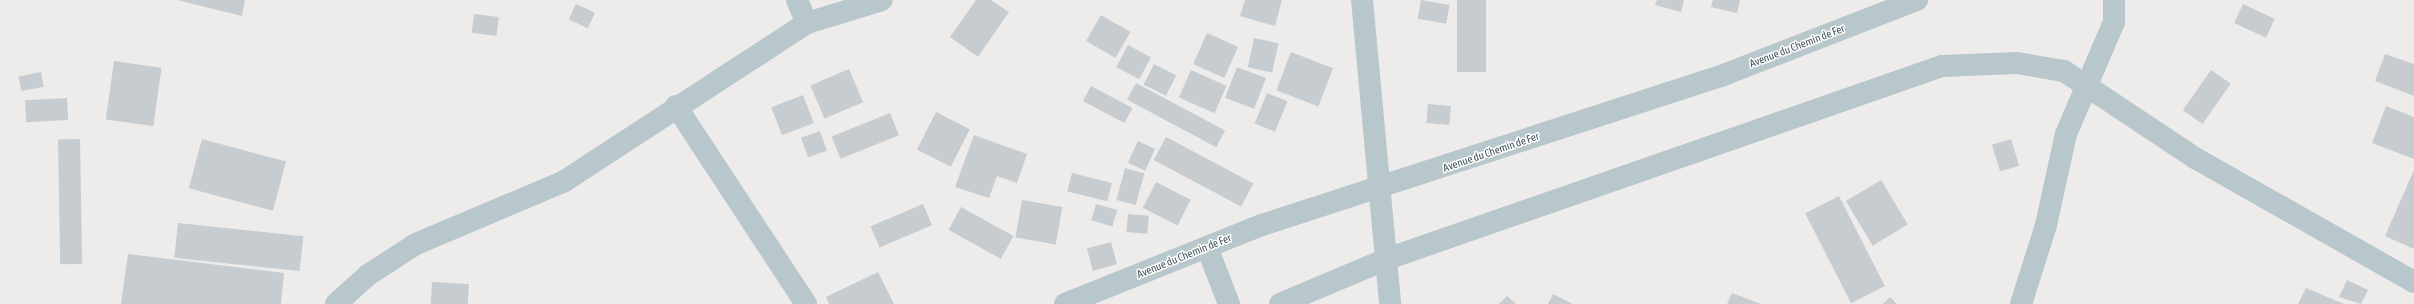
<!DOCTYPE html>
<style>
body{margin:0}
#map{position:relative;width:2414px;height:304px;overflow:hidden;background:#eeebeb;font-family:"Asap Condensed",sans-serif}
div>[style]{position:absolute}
.building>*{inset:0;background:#c7ccd1;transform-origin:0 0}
.minor>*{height:22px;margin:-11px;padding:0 11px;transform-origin:11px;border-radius:11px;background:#b8c7cc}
span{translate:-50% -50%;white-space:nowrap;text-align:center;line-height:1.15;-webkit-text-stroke:3px #fff;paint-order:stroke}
.street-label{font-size:11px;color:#435359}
</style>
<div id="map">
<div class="building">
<i style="clip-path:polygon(177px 0,245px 0,242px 16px)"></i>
<i style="clip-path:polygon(976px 0,991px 0,1009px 12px,978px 57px,950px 37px)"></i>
<i style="clip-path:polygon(1245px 0,1282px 0,1275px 26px,1240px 16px)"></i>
<i style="left:1421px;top:0;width:29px;height:19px;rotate:10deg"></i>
<i style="left:1457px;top:0;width:29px;height:72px"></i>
<i style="clip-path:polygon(1657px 0,1684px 0,1681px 12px,1655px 5px)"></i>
<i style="clip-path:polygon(1713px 0,1740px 0,1737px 13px,1711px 7px)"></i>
<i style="left:576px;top:4px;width:21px;height:17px;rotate:25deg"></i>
<i style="left:2243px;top:4px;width:35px;height:21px;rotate:25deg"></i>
<i style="left:474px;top:14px;width:25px;height:19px;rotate:7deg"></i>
<i style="left:1101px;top:15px;width:34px;height:30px;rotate:30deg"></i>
<i style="left:1207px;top:33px;width:34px;height:34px;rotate:24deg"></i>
<i style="left:1254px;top:38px;width:25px;height:30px;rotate:12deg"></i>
<i style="left:1128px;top:45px;width:26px;height:25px;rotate:28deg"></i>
<i style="left:1291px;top:52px;width:45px;height:41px;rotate:21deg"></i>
<i style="clip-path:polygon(2385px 54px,2414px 64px,2414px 96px,2375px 81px)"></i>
<i style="left:114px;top:61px;width:48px;height:59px;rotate:8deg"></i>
<i style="left:1154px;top:64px;width:25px;height:23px;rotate:27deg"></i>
<i style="left:1237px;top:67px;width:31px;height:33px;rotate:21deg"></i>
<i style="left:849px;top:69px;width:36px;height:42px;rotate:67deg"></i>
<i style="left:1191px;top:70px;width:39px;height:30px;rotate:24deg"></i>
<i style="left:2211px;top:70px;width:24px;height:49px;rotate:35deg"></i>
<i style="left:41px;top:72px;width:15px;height:23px;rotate:79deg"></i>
<i style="left:1136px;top:83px;width:101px;height:19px;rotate:28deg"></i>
<i style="left:1091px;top:86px;width:47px;height:17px;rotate:28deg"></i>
<i style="left:1267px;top:93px;width:22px;height:33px;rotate:22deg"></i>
<i style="left:803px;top:95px;width:30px;height:34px;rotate:69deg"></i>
<i style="left:67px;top:98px;width:22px;height:42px;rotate:87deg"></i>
<i style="left:1428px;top:104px;width:23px;height:19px;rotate:5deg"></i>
<i style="clip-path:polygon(2386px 106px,2414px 117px,2414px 159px,2372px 143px)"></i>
<i style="left:936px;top:112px;width:38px;height:42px;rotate:27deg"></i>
<i style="left:890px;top:113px;width:24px;height:63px;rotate:68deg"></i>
<i style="left:820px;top:131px;width:21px;height:20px;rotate:71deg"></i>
<i style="clip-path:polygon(974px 135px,1027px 154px,1017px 183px,997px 176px,989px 198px,955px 187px)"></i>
<i style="left:1166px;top:137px;width:99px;height:26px;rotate:28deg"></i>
<i style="left:80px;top:139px;width:125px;height:22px;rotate:89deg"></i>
<i style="left:202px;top:139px;width:87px;height:51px;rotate:15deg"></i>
<i style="left:2011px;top:139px;width:28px;height:20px;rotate:73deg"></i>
<i style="left:1138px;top:141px;width:19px;height:24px;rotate:25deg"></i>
<i style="left:1125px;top:168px;width:20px;height:33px;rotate:15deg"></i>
<i style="clip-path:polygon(2414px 170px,2414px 249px,2385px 236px)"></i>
<i style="left:1072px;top:173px;width:41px;height:19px;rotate:14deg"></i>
<i style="left:1881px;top:180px;width:52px;height:41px;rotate:59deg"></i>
<i style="left:1156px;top:182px;width:39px;height:29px;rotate:27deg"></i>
<i style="left:1839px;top:196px;width:101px;height:38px;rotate:63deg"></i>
<i style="left:1022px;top:200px;width:41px;height:38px;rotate:10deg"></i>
<i style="left:923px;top:204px;width:23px;height:57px;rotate:67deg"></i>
<i style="left:1096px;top:204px;width:22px;height:17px;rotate:16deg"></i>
<i style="left:961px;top:207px;width:60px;height:26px;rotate:29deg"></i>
<i style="left:1128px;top:214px;width:21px;height:18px;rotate:5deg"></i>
<i style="left:178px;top:223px;width:126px;height:35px;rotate:6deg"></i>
<i style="left:1111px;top:242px;width:23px;height:25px;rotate:75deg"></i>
<i style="clip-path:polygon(128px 254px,284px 273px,281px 304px,121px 304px)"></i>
<i style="clip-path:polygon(878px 272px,894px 304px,829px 304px,826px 297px)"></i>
<i style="clip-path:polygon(2347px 280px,2368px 290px,2361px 304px,2339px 297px)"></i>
<i style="left:432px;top:282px;width:37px;height:22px;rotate:3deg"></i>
<i style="clip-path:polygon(2306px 288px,2344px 304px,2298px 304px)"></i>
<i style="clip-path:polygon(1732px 293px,1761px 304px,1727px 304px)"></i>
<i style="clip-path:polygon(1553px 294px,1573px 304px,1548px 304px)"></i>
<i style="clip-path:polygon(1507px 296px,1516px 304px,1499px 304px)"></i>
<i style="clip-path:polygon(1890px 297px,1897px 304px,1883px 304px)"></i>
</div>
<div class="minor">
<i style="left:797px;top:0;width:25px;rotate:67deg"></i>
<i style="left:1362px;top:0;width:305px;rotate:84.7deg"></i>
<i style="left:676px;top:106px;width:237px;rotate:56.7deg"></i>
<i style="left:1207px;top:247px;width:61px;rotate:68.9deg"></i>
<i style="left:336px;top:304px;width:43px;rotate:-42.2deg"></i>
<i style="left:368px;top:275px;width:57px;rotate:-32.9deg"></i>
<i style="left:416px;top:244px;width:160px;rotate:-22.9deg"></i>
<i style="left:563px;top:182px;width:291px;rotate:-33.1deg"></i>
<i style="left:807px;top:23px;width:78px;rotate:-17deg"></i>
<i style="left:1065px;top:304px;width:212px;rotate:-21.9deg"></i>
<i style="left:1262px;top:225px;width:488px;rotate:-18deg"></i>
<i style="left:1726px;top:74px;width:205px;rotate:-21.2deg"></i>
<i style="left:1280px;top:304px;width:113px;rotate:-22.9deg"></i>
<i style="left:1384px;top:260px;width:591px;rotate:-19.17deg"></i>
<i style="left:1942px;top:66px;width:75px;rotate:-2.3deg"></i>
<i style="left:2017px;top:63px;width:48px;rotate:9.7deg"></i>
<i style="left:2064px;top:71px;width:157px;rotate:33.6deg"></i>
<i style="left:2195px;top:158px;width:252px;rotate:29.5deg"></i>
<i style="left:2021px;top:304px;width:83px;rotate:-72.4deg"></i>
<i style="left:2046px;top:225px;width:93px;rotate:-77.6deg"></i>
<i style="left:2066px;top:134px;width:122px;rotate:-66.8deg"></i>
<i style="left:2114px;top:22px;width:22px;rotate:-90deg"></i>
</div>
<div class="street-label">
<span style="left:1797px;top:46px;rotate:-21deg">Avenue du Chemin de Fer</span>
<span style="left:1491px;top:152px;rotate:-19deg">Avenue du Chemin de Fer</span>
<span style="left:1184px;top:256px;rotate:-22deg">Avenue du Chemin de Fer</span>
</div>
</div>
